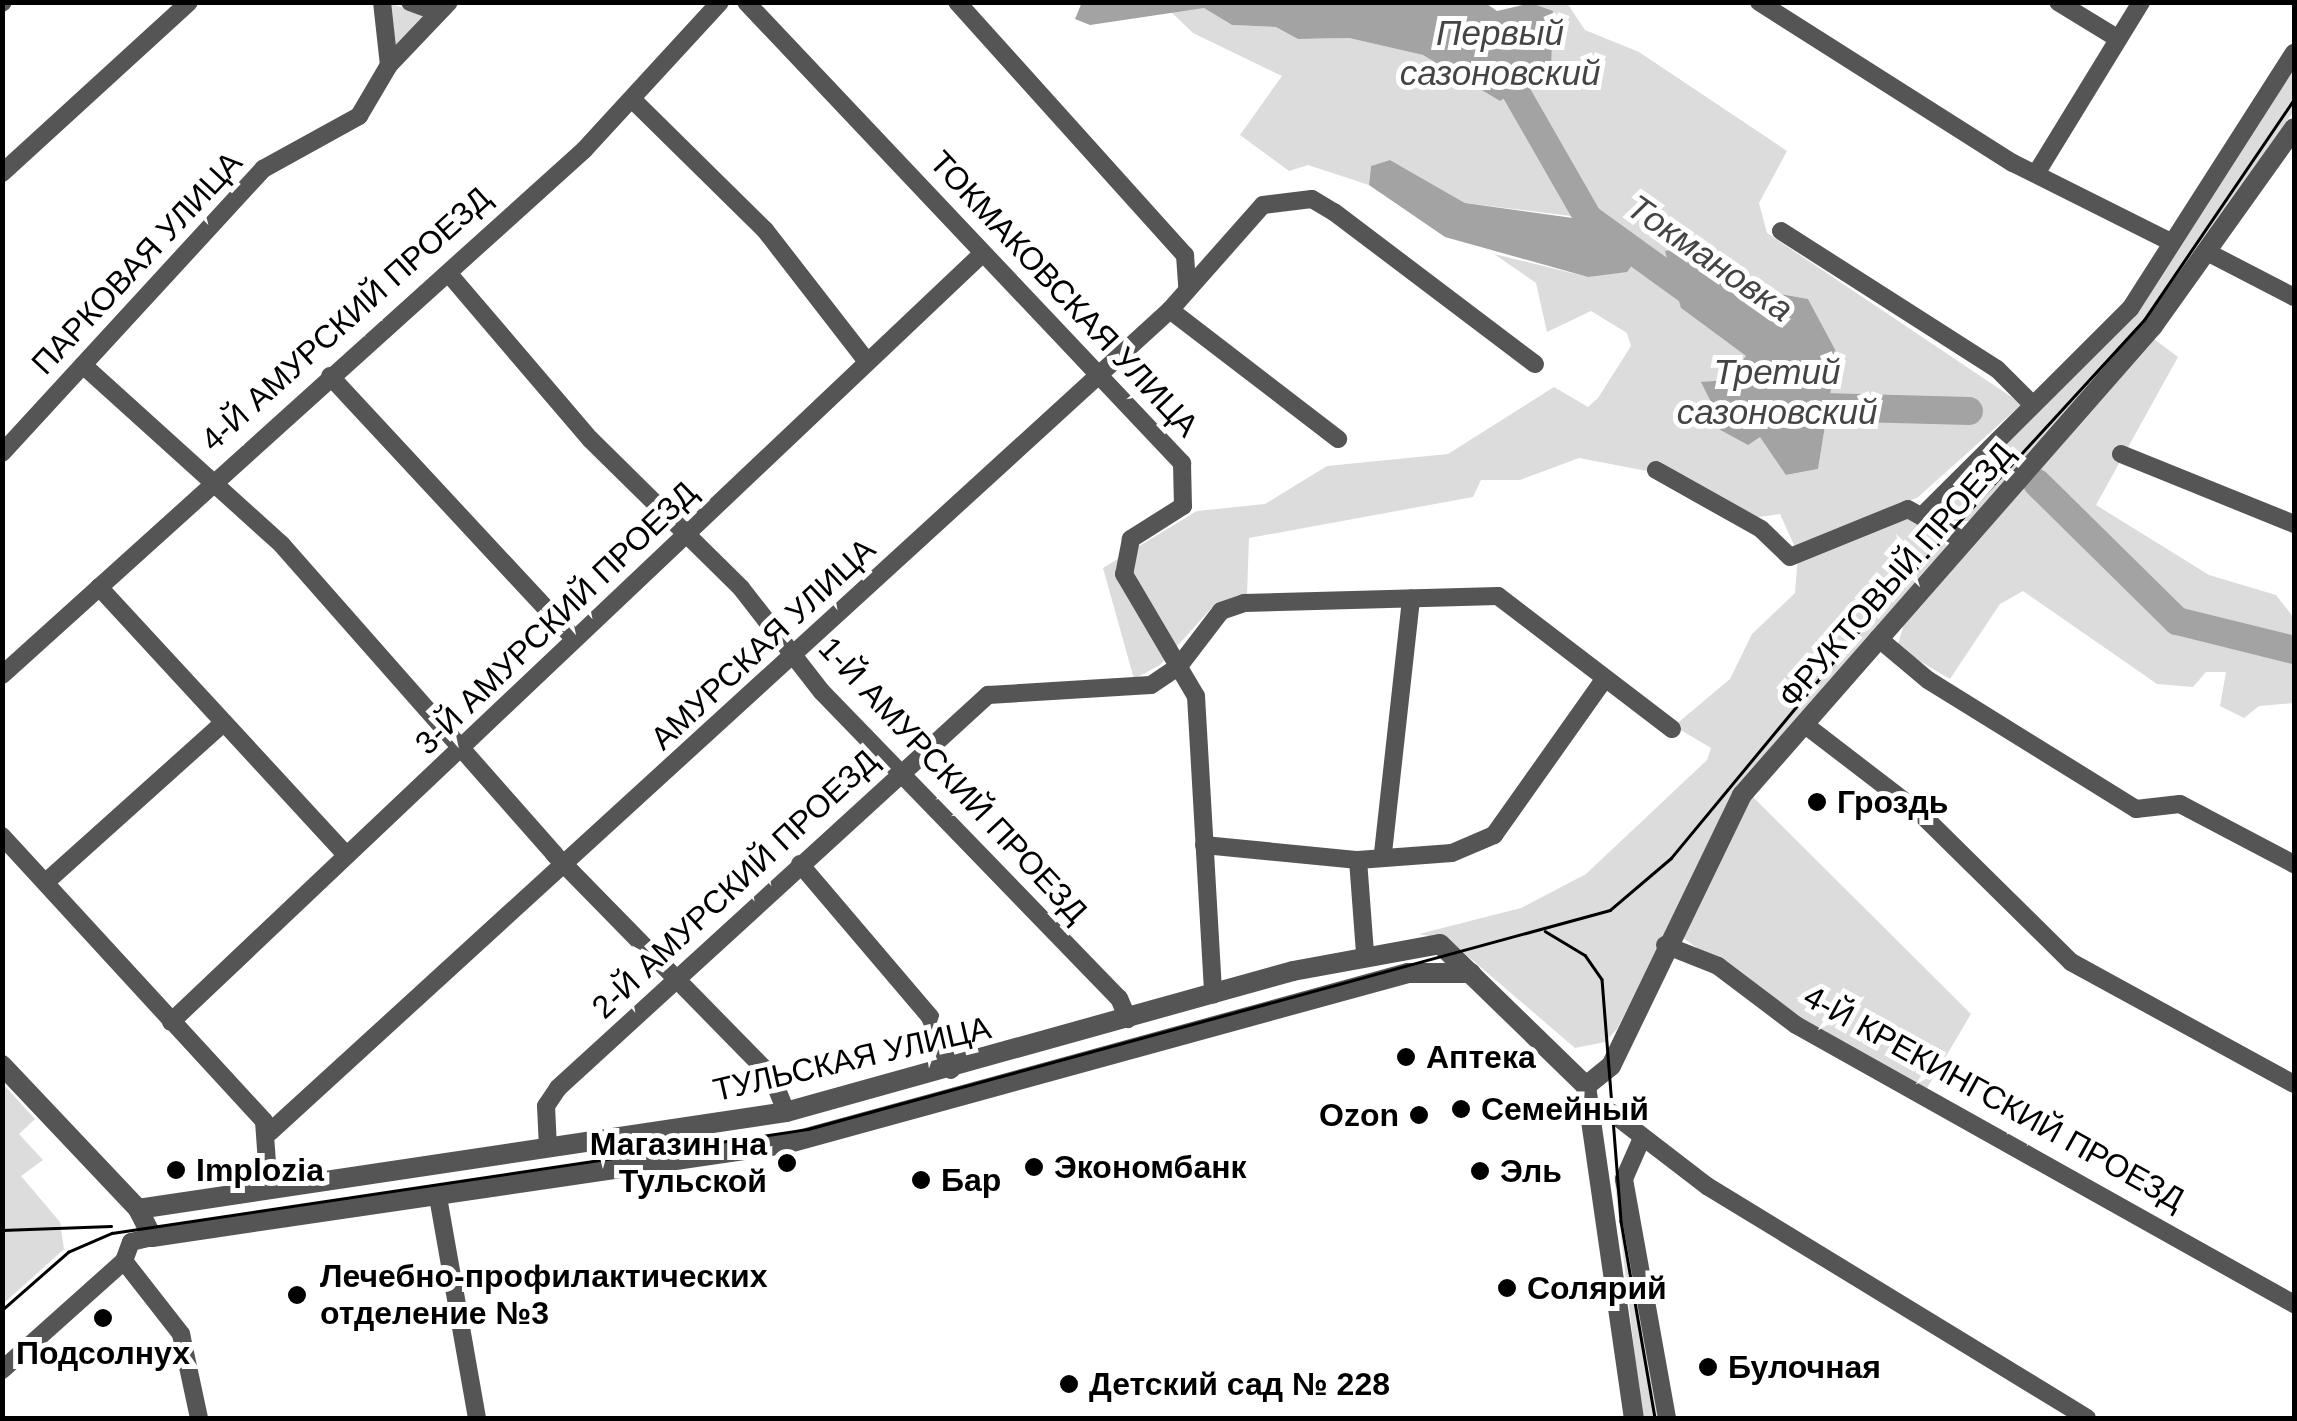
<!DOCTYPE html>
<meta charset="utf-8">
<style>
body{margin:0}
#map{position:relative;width:2297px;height:1421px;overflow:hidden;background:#fff;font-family:Arial,sans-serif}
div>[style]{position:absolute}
.green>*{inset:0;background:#dcdcdc}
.water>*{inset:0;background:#a3a3a3}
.river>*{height:28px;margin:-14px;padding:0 14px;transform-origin:14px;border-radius:14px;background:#a3a3a3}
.minor>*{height:18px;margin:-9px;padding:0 9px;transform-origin:9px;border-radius:9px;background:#555}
.tertiary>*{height:20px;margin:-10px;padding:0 10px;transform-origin:10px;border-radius:10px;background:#555}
.tram>*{height:2.5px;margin:-1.25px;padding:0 1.25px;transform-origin:1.25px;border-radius:1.25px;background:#000}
.dots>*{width:28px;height:28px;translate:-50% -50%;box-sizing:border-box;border:5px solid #fff;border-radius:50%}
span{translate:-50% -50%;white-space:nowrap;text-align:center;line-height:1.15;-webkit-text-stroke:10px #fff;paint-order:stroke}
.street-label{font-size:32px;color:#000}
.poi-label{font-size:32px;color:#000;font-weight:700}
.left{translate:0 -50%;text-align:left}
.right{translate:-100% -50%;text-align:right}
.water-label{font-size:35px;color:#444;font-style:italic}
.frame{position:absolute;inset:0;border:5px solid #000;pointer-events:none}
</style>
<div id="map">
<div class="green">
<i style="clip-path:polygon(387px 3px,428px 14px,395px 49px)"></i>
<i style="clip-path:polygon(evenodd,1531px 3px,1567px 3px,1585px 30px,1639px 52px,1787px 151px,1759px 203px,1767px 233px,2022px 404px,1917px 498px,1894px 506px,1928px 521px,1949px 549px,1737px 790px,1617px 1029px,1605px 1042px,1575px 1048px,1449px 940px,1419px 934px,1521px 908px,1586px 874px,1707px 760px,1711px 748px,1674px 726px,1730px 679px,1752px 634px,1795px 593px,1798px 554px,1780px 514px,1752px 518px,1659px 461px,1647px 471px,1579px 458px,1520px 480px,1481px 480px,1473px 497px,1249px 538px,1247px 595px,1216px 603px,1160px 665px,1134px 679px,1103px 568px,1197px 511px,1265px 504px,1327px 466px,1448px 454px,1554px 387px,1588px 407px,1598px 398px,1631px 346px,1627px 333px,1591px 311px,1547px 332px,1536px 283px,1494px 254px,1588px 277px,1588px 218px,1465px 203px,1390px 160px,1371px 166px,1369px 185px,1308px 165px,1289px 171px,1240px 135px,1282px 76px,1193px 33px,1169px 10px,1204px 8px,1232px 25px,1277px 27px,1298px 39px,1349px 38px,1423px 55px,1500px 101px,1553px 12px,1531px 3px,1685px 249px,1725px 284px,1808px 299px,1837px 353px,1818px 469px,1787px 475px,1760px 436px,1704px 422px,1746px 356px,1681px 308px,1685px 249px)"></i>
<i style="clip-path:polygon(2294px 66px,2294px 111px,2171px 292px,1972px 521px,1954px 521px,1954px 492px,2155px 284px)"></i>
<i style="clip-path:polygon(2154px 339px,2178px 357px,2096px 505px,2209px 575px,2276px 595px,2294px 618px,2294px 703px,2259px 706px,2244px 718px,2220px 706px,2226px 672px,2206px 672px,2193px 687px,2157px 684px,2023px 591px,2000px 604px,1950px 679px,1908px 654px,1898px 644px,1904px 624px)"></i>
<i style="clip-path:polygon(1753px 797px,1971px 1014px,1927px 1088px,1798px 1018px,1683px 938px,1729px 829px)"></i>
<i style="clip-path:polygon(3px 1084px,35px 1119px,19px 1134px,43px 1160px,21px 1176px,60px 1222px,64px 1249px,3px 1304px)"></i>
<i style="clip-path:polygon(1614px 1175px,1619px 1179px,1661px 1418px,1642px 1418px)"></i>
</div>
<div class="water">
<i style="clip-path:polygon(1082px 2px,1484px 2px,1497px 11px,1531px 3px,1553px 11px,1551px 69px,1500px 101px,1423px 55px,1349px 38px,1298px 39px,1276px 27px,1232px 25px,1204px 8px,1090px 25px,1075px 19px)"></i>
<i style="clip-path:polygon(1390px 160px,1465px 203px,1609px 223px,1630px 237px,1638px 257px,1627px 272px,1588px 277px,1445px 237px,1369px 185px,1371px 166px)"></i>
<i style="clip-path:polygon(1684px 248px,1725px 284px,1808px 299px,1837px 353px,1818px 469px,1786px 475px,1760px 437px,1748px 445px,1704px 421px,1711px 402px,1701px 382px,1728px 380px,1746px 356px,1681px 308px,1665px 251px)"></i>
</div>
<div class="river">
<i style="left:1497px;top:59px;width:183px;rotate:60.2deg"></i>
<i style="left:1588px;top:218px;width:138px;rotate:35.9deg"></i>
<i style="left:1799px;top:377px;width:38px;rotate:53deg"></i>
<i style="left:1822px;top:407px;width:147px;rotate:1.6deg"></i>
<i style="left:2037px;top:483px;width:197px;rotate:44.6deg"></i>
<i style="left:2177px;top:621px;width:121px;rotate:13.9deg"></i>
</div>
<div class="minor">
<i style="left:382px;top:2px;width:63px;rotate:83.7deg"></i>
<i style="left:410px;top:2px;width:29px;rotate:20deg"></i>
<i style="left:746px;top:2px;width:635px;rotate:46.6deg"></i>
<i style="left:1182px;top:463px;width:43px;rotate:88.7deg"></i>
<i style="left:1183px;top:506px;width:62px;rotate:147.6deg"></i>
<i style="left:1131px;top:539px;width:36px;rotate:101deg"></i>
<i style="left:1124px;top:574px;width:142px;rotate:59.5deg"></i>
<i style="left:1196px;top:696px;width:299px;rotate:86.7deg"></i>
<i style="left:957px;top:2px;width:341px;rotate:48deg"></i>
<i style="left:1185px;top:255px;width:31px;rotate:86deg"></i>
<i style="left:1759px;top:2px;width:301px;rotate:32.4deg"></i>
<i style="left:2013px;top:163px;width:177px;rotate:26.6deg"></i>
<i style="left:2058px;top:2px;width:69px;rotate:31.4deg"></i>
<i style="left:2px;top:3px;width:1px;rotate:-45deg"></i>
<i style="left:634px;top:101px;width:184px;rotate:44.6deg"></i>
<i style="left:765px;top:230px;width:165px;rotate:52.2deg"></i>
<i style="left:2037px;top:172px;width:199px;rotate:-58.5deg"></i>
<i style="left:2px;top:173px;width:253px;rotate:-42.4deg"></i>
<i style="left:1781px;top:231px;width:256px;rotate:32.6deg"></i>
<i style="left:1997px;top:369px;width:48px;rotate:45deg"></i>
<i style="left:2209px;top:253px;width:96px;rotate:27.4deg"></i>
<i style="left:449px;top:274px;width:217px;rotate:49.5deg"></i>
<i style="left:590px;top:439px;width:212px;rotate:44.6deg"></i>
<i style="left:741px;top:588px;width:132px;rotate:52.1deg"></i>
<i style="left:822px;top:692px;width:426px;rotate:45.9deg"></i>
<i style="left:1119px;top:998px;width:23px;rotate:67deg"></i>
<i style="left:1170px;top:310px;width:212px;rotate:37.5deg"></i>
<i style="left:83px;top:365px;width:268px;rotate:42.1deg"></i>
<i style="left:282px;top:545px;width:412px;rotate:48.6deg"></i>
<i style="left:554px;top:854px;width:312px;rotate:45.6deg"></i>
<i style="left:772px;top:1077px;width:38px;rotate:68deg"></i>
<i style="left:330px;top:376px;width:359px;rotate:47.1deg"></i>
<i style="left:2px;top:453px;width:386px;rotate:-47.4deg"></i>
<i style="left:263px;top:169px;width:110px;rotate:-28.9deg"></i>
<i style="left:359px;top:116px;width:59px;rotate:-59.5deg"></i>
<i style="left:389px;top:65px;width:87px;rotate:-46.4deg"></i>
<i style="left:2121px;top:454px;width:187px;rotate:22deg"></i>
<i style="left:1656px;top:470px;width:120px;rotate:29.3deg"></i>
<i style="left:1761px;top:529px;width:40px;rotate:44deg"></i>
<i style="left:1790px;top:557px;width:127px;rotate:-22.1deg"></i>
<i style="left:1908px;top:509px;width:64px;rotate:29.7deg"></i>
<i style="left:1926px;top:512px;width:288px;rotate:-44.9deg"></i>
<i style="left:2130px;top:309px;width:304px;rotate:-57.4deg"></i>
<i style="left:99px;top:587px;width:363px;rotate:47.3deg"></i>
<i style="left:1878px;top:638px;width:65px;rotate:40deg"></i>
<i style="left:1928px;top:680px;width:245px;rotate:31.8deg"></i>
<i style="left:2136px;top:809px;width:44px;rotate:-6.5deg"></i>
<i style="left:2180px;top:804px;width:129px;rotate:27.8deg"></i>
<i style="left:2px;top:675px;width:784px;rotate:-42.05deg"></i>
<i style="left:584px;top:150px;width:201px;rotate:-47.4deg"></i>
<i style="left:1804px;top:724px;width:146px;rotate:37.5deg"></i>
<i style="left:1920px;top:813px;width:212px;rotate:44.6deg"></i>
<i style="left:2071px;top:962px;width:254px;rotate:28.7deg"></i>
<i style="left:2px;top:836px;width:387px;rotate:47.4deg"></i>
<i style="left:264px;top:1121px;width:69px;rotate:85.9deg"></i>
<i style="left:1204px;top:845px;width:155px;rotate:5.6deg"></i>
<i style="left:1383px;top:853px;width:256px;rotate:-83.7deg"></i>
<i style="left:800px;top:864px;width:201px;rotate:49.6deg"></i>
<i style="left:930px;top:1017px;width:57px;rotate:68.4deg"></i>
<i style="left:46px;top:882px;width:237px;rotate:-41.9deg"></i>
<i style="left:1665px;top:945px;width:57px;rotate:21.6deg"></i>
<i style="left:1718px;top:966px;width:98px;rotate:37.1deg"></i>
<i style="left:1796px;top:1025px;width:571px;rotate:29.26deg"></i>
<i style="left:1365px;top:953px;width:93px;rotate:-94.3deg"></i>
<i style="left:1358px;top:860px;width:94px;rotate:-4.3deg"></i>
<i style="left:1452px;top:853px;width:46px;rotate:-23.2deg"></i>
<i style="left:1494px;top:835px;width:192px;rotate:-54.7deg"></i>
<i style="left:171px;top:1022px;width:1114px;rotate:-43.44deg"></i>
<i style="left:1590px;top:1113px;width:22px"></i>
<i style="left:1612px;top:1113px;width:120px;rotate:37.5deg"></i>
<i style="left:1707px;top:1186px;width:445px;rotate:31.4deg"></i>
<i style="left:270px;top:1132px;width:1219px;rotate:-42.41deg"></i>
<i style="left:1170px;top:310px;width:140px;rotate:-48.5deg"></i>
<i style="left:1263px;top:205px;width:49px;rotate:-7deg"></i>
<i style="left:1312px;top:199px;width:26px;rotate:31deg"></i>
<i style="left:1334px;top:212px;width:252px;rotate:37.1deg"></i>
<i style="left:1642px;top:1138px;width:45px;rotate:113.7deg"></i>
<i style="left:1624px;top:1179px;width:243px;rotate:79.8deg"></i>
<i style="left:548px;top:1148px;width:42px;rotate:-92.7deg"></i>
<i style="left:546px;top:1106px;width:22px;rotate:-56deg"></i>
<i style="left:558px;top:1088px;width:583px;rotate:-42.43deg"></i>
<i style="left:988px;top:695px;width:163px;rotate:-3.5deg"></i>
<i style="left:1151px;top:685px;width:34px;rotate:-34deg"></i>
<i style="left:1179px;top:666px;width:69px;rotate:-52.6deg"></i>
<i style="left:1221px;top:611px;width:24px;rotate:-19deg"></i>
<i style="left:1244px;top:603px;width:254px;rotate:-1.6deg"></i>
<i style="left:1498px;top:596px;width:219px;rotate:37.4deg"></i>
<i style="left:438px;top:1197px;width:224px;rotate:80deg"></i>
<i style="left:124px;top:1261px;width:93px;rotate:52deg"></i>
<i style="left:181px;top:1334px;width:86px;rotate:77.9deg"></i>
<i style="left:2px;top:1370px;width:164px;rotate:-41.8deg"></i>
<i style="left:124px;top:1261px;width:20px;rotate:-70deg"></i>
<i style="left:131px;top:1242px;width:22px;rotate:-13deg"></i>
</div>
<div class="tertiary">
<i style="left:2px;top:1065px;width:198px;rotate:46.6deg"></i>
<i style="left:138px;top:1209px;width:31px;rotate:63deg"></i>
<i style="left:152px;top:1237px;width:640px;rotate:-8.36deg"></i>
<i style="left:785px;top:1144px;width:646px;rotate:-15.35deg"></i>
<i style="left:1408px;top:973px;width:63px"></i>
<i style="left:1586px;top:1086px;width:32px;rotate:-39deg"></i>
<i style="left:1611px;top:1066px;width:301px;rotate:-64.2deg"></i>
<i style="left:1742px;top:795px;width:624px;rotate:-48.77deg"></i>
<i style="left:2153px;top:326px;width:243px;rotate:-54.5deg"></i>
<i style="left:138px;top:1209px;width:655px;rotate:-8.51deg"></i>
<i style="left:786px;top:1112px;width:526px;rotate:-15.54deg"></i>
<i style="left:1293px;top:971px;width:149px;rotate:-10.4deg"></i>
<i style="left:1440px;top:944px;width:204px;rotate:44.2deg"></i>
<i style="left:1586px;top:1086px;width:335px;rotate:81.8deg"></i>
</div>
<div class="tram">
<i style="left:1545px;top:931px;width:47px;rotate:31deg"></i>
<i style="left:1585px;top:955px;width:29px;rotate:55deg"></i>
<i style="left:1602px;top:979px;width:243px;rotate:85.5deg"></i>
<i style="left:1621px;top:1221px;width:200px;rotate:80.2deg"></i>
<i style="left:2px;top:1230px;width:109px;rotate:-2.1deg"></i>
<i style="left:2px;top:1310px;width:88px;rotate:-41.3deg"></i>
<i style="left:68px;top:1252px;width:48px;rotate:-23.4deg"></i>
<i style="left:112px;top:1233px;width:704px;rotate:-8.5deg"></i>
<i style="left:808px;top:1129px;width:831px;rotate:-15.27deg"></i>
<i style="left:1610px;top:910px;width:80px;rotate:-40.4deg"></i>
<i style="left:1671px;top:858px;width:293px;rotate:-50.4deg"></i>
<i style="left:1858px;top:632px;width:423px;rotate:-47.5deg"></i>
<i style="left:2144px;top:320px;width:267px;rotate:-55.8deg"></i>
</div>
<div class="dots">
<i style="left:1817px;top:802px;background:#000"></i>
<i style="left:1406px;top:1057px;background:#000"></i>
<i style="left:1461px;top:1109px;background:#000"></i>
<i style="left:1419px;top:1115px;background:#000"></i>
<i style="left:787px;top:1163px;background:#000"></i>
<i style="left:1034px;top:1167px;background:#000"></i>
<i style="left:176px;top:1170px;background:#000"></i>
<i style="left:1480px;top:1171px;background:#000"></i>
<i style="left:921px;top:1180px;background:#000"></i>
<i style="left:1507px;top:1288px;background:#000"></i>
<i style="left:297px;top:1295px;background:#000"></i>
<i style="left:103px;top:1318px;background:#000"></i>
<i style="left:1708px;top:1367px;background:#000"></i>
<i style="left:1069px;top:1384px;background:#000"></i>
</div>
<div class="street-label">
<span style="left:137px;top:263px;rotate:-47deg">ПАРКОВАЯ УЛИЦА</span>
<span style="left:1064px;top:294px;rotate:47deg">ТОКМАКОВСКАЯ УЛИЦА</span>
<span style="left:346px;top:319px;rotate:-42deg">4-Й АМУРСКИЙ ПРОЕЗД</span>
<span style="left:1896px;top:575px;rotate:-49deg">ФРУКТОВЫЙ ПРОЕЗД</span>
<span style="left:556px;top:618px;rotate:-44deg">3-Й АМУРСКИЙ ПРОЕЗД</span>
<span style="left:763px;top:644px;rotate:-43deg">АМУРСКАЯ УЛИЦА</span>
<span style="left:953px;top:780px;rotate:47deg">1-Й АМУРСКИЙ ПРОЕЗД</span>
<span style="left:735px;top:884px;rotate:-43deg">2-Й АМУРСКИЙ ПРОЕЗД</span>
<span style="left:852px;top:1059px;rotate:-13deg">ТУЛЬСКАЯ УЛИЦА</span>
<span style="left:1994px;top:1098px;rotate:29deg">4-Й КРЕКИНГСКИЙ ПРОЕЗД</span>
</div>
<div class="poi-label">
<span class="left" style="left:1837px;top:802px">Гроздь</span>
<span class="left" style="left:1426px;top:1057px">Аптека</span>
<span class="left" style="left:1481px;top:1109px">Семейный</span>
<span class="right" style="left:1399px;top:1115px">Ozon</span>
<span class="right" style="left:767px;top:1163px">Магазин на<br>Тульской</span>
<span class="left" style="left:1054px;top:1167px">Экономбанк</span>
<span class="left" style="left:196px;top:1170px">Implozia</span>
<span class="left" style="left:1500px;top:1171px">Эль</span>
<span class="left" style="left:941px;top:1180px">Бар</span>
<span class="left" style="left:320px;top:1295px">Лечебно-профилактических<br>отделение №3</span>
<span class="left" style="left:1527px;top:1288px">Солярий</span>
<span style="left:103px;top:1353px">Подсолнух</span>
<span class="left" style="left:1728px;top:1367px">Булочная</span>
<span class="left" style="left:1089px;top:1384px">Детский сад № 228</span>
</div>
<div class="water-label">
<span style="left:1500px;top:53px">Первый<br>сазоновский</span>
<span style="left:1710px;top:258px;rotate:35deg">Токмановка</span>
<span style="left:1777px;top:392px">Третий<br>сазоновский</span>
</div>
<div class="frame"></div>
</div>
